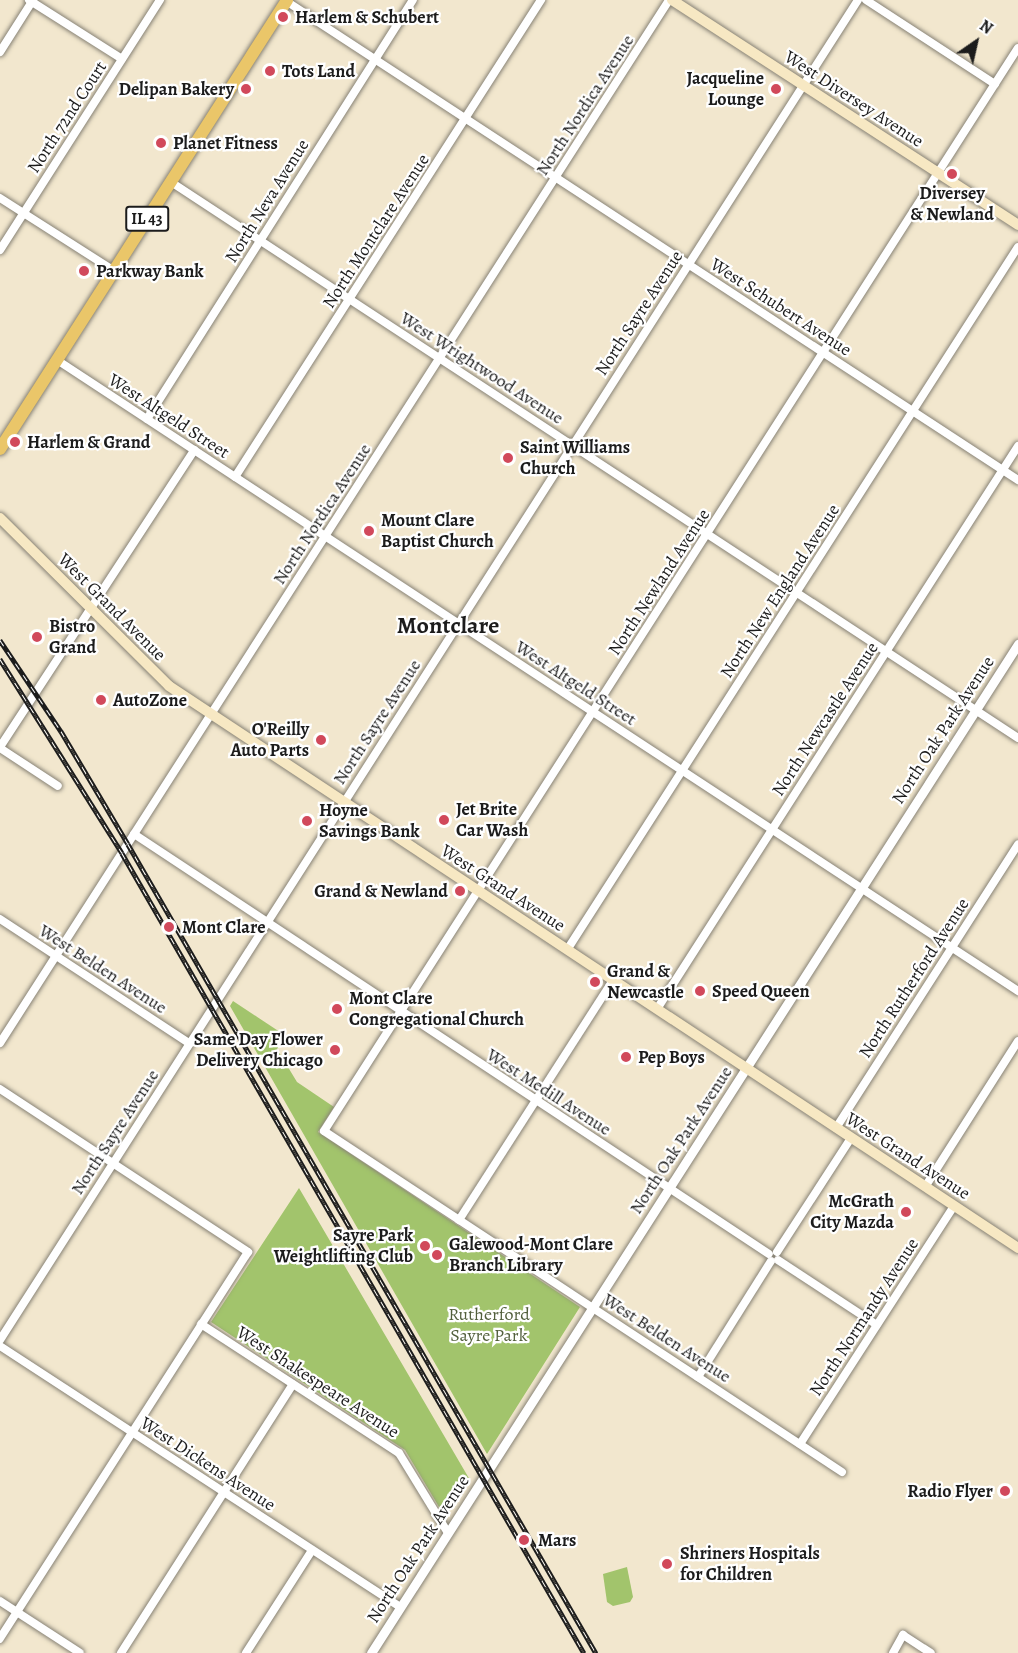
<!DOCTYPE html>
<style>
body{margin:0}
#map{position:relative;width:1018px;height:1653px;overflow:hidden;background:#f2e7ce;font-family:Alegreya,serif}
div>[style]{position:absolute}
.green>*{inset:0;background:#a2c46c}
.roads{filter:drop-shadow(0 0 2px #878275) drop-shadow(0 0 2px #878275)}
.minor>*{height:8px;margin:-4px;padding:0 4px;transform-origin:4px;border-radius:4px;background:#fff}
.tertiary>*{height:9px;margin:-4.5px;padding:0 4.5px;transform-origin:4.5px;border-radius:4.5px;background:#fff}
.secondary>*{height:10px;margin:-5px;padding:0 5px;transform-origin:5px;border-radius:5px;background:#f7e8c3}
.primary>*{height:12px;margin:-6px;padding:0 6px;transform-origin:6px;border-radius:6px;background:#eac669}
.rail>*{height:4.5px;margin-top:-2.25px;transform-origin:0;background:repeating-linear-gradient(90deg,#fff 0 7px,#1c1c1c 0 14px);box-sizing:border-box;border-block:2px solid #1c1c1c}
.dots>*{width:16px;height:16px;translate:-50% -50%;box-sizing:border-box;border:3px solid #fff;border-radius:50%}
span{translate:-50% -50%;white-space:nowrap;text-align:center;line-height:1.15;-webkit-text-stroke:4.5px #fff;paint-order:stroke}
.shield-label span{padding:2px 4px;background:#fff;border:2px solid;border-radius:4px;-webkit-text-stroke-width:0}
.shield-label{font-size:16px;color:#1c1c1c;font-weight:700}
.poi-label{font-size:18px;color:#1c1c1c;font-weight:700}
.left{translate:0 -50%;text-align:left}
.right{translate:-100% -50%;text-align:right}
.street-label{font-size:18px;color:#1c1c1c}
.park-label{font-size:18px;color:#525f3c}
.district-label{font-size:24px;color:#1c1c1c;font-weight:700}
.north{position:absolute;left:946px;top:12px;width:60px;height:60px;-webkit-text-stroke:4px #fff;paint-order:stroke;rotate:34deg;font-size:16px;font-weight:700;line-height:24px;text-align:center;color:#1c1c1c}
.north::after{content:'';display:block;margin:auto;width:21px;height:27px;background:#1c1c1c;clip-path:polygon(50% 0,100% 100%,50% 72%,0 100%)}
</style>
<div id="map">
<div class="green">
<i style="clip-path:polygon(233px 1001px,286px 1036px,277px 1049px,297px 1082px,334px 1107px,318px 1132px,580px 1307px,487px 1454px,230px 1006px)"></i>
<i style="clip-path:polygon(299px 1188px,470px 1480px,445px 1517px,405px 1450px,211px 1322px)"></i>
<i style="clip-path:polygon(627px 1567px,633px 1597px,630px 1602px,613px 1606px,607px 1602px,603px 1574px)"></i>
</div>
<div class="roads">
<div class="minor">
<i style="left:29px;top:0;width:110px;rotate:32.4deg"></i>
<i style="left:866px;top:0;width:154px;rotate:33.1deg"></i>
<i style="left:286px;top:1px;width:875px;rotate:33.2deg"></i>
<i style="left:0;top:52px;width:62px;rotate:-57.6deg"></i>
<i style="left:171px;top:182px;width:1013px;rotate:33.28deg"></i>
<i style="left:0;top:198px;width:135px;rotate:32.6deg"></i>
<i style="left:0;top:250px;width:297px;rotate:-57.4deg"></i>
<i style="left:57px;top:360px;width:1150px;rotate:33.29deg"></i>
<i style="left:147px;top:419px;width:496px;rotate:-57.6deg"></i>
<i style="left:235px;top:477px;width:567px;rotate:-57.32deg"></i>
<i style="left:0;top:747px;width:355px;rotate:-56.8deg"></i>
<i style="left:0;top:748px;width:69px;rotate:33.2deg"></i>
<i style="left:134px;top:834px;width:761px;rotate:33.48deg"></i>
<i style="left:0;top:919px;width:227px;rotate:33.3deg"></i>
<i style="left:567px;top:950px;width:835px;rotate:-57.32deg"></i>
<i style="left:657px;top:1009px;width:669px;rotate:-57.33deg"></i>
<i style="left:0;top:1043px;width:1239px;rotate:-57.32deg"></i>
<i style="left:0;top:1089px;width:297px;rotate:33.3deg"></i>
<i style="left:248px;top:1252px;width:460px;rotate:122.7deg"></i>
<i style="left:836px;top:1128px;width:337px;rotate:-57.3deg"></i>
<i style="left:925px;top:1187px;width:173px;rotate:-57.5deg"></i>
<i style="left:459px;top:1220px;width:285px;rotate:-57.3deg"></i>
<i style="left:777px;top:1252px;width:136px;rotate:-57deg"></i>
<i style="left:778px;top:1260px;width:118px;rotate:33.3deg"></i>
<i style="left:201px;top:1324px;width:236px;rotate:33.1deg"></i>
<i style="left:399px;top:1453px;width:94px;rotate:58.5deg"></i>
<i style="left:0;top:1340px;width:1591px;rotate:-57.37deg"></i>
<i style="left:0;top:1346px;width:478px;rotate:33.1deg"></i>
<i style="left:698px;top:1377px;width:137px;rotate:-57.8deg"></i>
<i style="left:800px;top:1444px;width:283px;rotate:-57.1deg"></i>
<i style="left:842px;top:1472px;width:620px;rotate:-146.64deg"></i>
<i style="left:324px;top:1131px;width:1286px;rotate:-57.35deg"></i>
<i style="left:0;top:1601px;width:95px;rotate:33deg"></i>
<i style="left:121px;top:1653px;width:319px;rotate:-57.4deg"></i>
<i style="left:246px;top:1653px;width:122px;rotate:-57.3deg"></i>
<i style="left:893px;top:1653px;width:21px;rotate:-61deg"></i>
<i style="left:903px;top:1635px;width:33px;rotate:33deg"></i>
</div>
<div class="tertiary">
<i style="left:371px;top:1653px;width:1199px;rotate:-57.33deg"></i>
</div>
<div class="secondary">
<i style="left:672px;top:0;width:413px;rotate:33deg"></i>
<i style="left:0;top:518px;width:238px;rotate:44.8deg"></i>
<i style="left:169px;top:686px;width:1018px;rotate:33.5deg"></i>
</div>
<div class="primary">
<i style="left:0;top:449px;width:533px;rotate:-57.41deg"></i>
</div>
</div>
<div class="rail">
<i style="left:0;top:640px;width:110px;rotate:56.2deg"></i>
<i style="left:61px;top:731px;width:131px;rotate:59.3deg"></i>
<i style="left:128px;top:844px;width:935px;rotate:59.95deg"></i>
<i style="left:0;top:659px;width:229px;rotate:57.8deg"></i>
<i style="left:122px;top:853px;width:924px;rotate:59.99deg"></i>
</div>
<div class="dots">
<i style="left:283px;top:17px;background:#d1495b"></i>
<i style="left:270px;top:71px;background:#d1495b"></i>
<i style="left:246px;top:89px;background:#d1495b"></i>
<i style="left:776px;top:89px;background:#d1495b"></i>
<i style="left:161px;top:143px;background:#d1495b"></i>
<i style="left:952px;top:174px;background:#d1495b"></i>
<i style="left:84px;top:271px;background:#d1495b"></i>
<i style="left:15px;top:442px;background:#d1495b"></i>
<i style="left:508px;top:458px;background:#d1495b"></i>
<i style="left:369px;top:531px;background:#d1495b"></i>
<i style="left:37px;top:637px;background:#d1495b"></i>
<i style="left:101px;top:700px;background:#d1495b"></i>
<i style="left:321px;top:740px;background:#d1495b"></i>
<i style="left:444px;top:820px;background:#d1495b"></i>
<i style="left:307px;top:821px;background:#d1495b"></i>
<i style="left:460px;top:891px;background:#d1495b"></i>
<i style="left:169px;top:927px;background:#d1495b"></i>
<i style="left:595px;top:982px;background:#d1495b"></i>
<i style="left:700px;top:991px;background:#d1495b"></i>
<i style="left:337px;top:1009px;background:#d1495b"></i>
<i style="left:335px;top:1050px;background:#d1495b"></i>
<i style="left:626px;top:1057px;background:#d1495b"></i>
<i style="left:906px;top:1212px;background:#d1495b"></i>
<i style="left:425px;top:1246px;background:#d1495b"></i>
<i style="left:437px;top:1255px;background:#d1495b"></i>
<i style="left:1005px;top:1491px;background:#d1495b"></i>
<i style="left:524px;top:1540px;background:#d1495b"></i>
<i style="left:667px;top:1564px;background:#d1495b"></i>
</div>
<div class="shield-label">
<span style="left:147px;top:219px">IL 43</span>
</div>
<div class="poi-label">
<span class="left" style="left:295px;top:17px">Harlem &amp; Schubert</span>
<span class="left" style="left:282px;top:71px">Tots Land</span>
<span class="right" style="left:764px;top:89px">Jacqueline<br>Lounge</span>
<span class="right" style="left:234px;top:89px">Delipan Bakery</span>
<span class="left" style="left:173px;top:143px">Planet Fitness</span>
<span style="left:952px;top:204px">Diversey<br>&amp; Newland</span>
<span class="left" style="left:96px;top:271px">Parkway Bank</span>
<span class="left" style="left:27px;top:442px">Harlem &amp; Grand</span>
<span class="left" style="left:520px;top:458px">Saint Williams<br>Church</span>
<span class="left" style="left:381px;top:531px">Mount Clare<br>Baptist Church</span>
<span class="left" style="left:49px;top:637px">Bistro<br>Grand</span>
<span class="left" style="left:113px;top:700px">AutoZone</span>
<span class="right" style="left:309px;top:740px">O'Reilly<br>Auto Parts</span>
<span class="left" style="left:456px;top:820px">Jet Brite<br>Car Wash</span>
<span class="left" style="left:319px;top:821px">Hoyne<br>Savings Bank</span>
<span class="right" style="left:448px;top:891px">Grand &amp; Newland</span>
<span class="left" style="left:182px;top:927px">Mont Clare</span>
<span class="left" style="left:607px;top:982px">Grand &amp;<br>Newcastle</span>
<span class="left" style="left:712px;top:991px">Speed Queen</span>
<span class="left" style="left:349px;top:1009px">Mont Clare<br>Congregational Church</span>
<span class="right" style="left:323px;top:1050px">Same Day Flower<br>Delivery Chicago</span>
<span class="left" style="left:638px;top:1057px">Pep Boys</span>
<span class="right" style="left:894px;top:1212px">McGrath<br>City Mazda</span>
<span class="right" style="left:413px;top:1246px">Sayre Park<br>Weightlifting Club</span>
<span class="left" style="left:449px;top:1255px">Galewood-Mont Clare<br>Branch Library</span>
<span class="right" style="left:993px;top:1491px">Radio Flyer</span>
<span class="left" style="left:538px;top:1540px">Mars</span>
<span class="left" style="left:680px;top:1564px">Shriners Hospitals<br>for Children</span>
</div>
<div class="street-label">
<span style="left:854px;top:99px;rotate:33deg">West Diversey Avenue</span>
<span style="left:585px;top:105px;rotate:-57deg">North Nordica Avenue</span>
<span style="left:67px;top:117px;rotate:-57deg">North 72nd Court</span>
<span style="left:267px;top:201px;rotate:-58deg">North Neva Avenue</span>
<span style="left:376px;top:231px;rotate:-57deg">North Montclare Avenue</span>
<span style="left:781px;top:307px;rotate:33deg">West Schubert Avenue</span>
<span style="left:639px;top:313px;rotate:-57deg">North Sayre Avenue</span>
<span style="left:482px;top:368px;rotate:33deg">West Wrightwood Avenue</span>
<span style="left:169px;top:416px;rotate:33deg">West Altgeld Street</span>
<span style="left:322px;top:514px;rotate:-57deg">North Nordica Avenue</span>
<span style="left:659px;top:582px;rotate:-57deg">North Newland Avenue</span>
<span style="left:780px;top:591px;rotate:-57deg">North New England Avenue</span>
<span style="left:112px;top:607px;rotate:45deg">West Grand Avenue</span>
<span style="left:576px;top:683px;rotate:33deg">West Altgeld Street</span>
<span style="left:825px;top:719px;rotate:-57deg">North Newcastle Avenue</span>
<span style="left:377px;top:722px;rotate:-57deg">North Sayre Avenue</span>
<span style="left:943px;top:730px;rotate:-57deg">North Oak Park Avenue</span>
<span style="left:503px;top:888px;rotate:33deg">West Grand Avenue</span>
<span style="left:103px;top:969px;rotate:33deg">West Belden Avenue</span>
<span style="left:914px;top:978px;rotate:-57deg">North Rutherford Avenue</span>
<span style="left:549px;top:1092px;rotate:33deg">West Medill Avenue</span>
<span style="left:115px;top:1132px;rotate:-57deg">North Sayre Avenue</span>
<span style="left:681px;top:1140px;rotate:-57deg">North Oak Park Avenue</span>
<span style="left:908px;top:1156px;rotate:33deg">West Grand Avenue</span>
<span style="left:864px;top:1317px;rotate:-57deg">North Normandy Avenue</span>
<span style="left:667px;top:1338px;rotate:33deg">West Belden Avenue</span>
<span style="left:318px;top:1382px;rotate:33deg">West Shakespeare Avenue</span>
<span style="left:208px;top:1464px;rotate:33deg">West Dickens Avenue</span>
<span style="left:418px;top:1549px;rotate:-57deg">North Oak Park Avenue</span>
</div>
<div class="park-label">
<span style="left:489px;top:1325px">Rutherford<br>Sayre Park</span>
</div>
<div class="district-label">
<span style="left:448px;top:626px">Montclare</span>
</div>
<div class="north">N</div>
</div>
